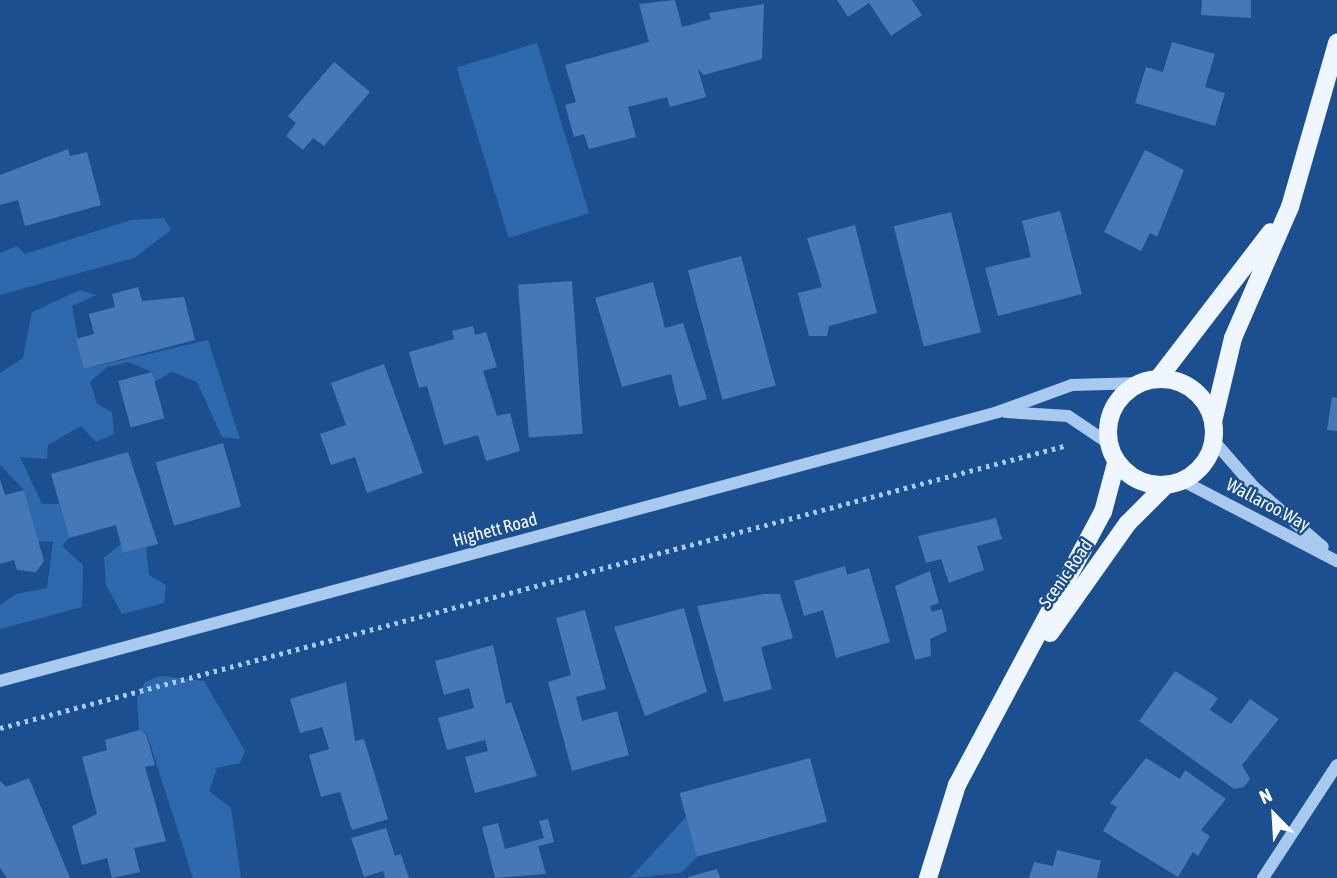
<!DOCTYPE html>
<style>
body{margin:0}
#map{position:relative;width:1337px;height:878px;overflow:hidden;background:#1b4f8f;font-family:"Asap Condensed",sans-serif}
div>[style]{position:absolute}
.green>*{inset:0;background:#2e69ad;transform-origin:0 0}
.building>*{inset:0;background:#4478b7;transform-origin:0 0}
.path>*{height:4.5px;margin-top:-2.25px;transform-origin:0;background:repeating-linear-gradient(90deg,#a9c9ee 0 3.5px,transparent 0 8.5px)}
.minor>*{height:12px;margin:-6px;padding:0 6px;transform-origin:6px;border-radius:6px;background:#a9c9ee}
.major>*{height:18px;margin:-9px;padding:0 9px;transform-origin:9px;border-radius:9px;background:#f0f6ff}
.major>.ring{margin:-9px;padding:0;box-sizing:content-box;background:none;border:18px solid #f0f6ff;border-radius:50%}
span{translate:-50% -50%;white-space:nowrap;text-align:center;line-height:1.15;-webkit-text-stroke:5px #1b4f8f;paint-order:stroke}
.street-label{font-size:18px;color:#fff}
.north{position:absolute;left:1239px;top:780px;width:70px;height:70px;-webkit-text-stroke:5px #1b4f8f;paint-order:stroke;rotate:336deg;font-size:19px;font-weight:700;line-height:28px;text-align:center;color:#fff}
.north::after{content:'';display:block;margin:auto;width:24px;height:32px;background:#fff;clip-path:polygon(50% 0,100% 100%,50% 72%,0 100%)}
</style>
<div id="map">
<div class="green">
<i style="left:537px;top:43px;width:178px;height:84px;rotate:73deg"></i>
<i style="clip-path:polygon(164px 218px,171px 230px,134px 258px,0 295px,0 253px,17px 246px,25px 254px,131px 220px)"></i>
<i style="clip-path:polygon(80px 290px,96px 295px,72px 306px,84px 369px,208px 340px,240px 439px,222px 437px,197px 382px,172px 372px,154px 382px,152px 372px,128px 362px,107px 367px,90px 382px,97px 404px,112px 412px,114px 434px,96px 442px,81px 426px,48px 445px,47px 459px,20px 457px,42px 504px,59px 504px,69px 538px,62px 546px,83px 565px,82px 607px,0 629px,0 605px,16px 594px,47px 588px,53px 542px,38px 541px,24px 490px,0 465px,0 373px,23px 358px,32px 312px)"></i>
<i style="clip-path:polygon(121px 544px,124px 553px,146px 547px,149px 575px,166px 585px,164px 603px,122px 614px,106px 585px,104px 558px)"></i>
<i style="clip-path:polygon(160px 676px,204px 681px,245px 751px,240px 763px,217px 768px,209px 791px,231px 808px,241px 878px,193px 878px,147px 734px,139px 730px,137px 699px,145px 682px)"></i>
<i style="clip-path:polygon(686px 817px,697px 857px,681px 873px,630px 878px)"></i>
</div>
<div class="building">
<i style="clip-path:polygon(675px 0,682px 27px,711px 19px,709px 13px,764px 4px,762px 59px,704px 75px,698px 69px,706px 97px,670px 107px,667px 97px,628px 107px,636px 137px,589px 149px,584px 134px,574px 137px,565px 105px,576px 102px,565px 65px,649px 42px,639px 4px)"></i>
<i style="clip-path:polygon(837px 0,912px 0,922px 15px,891px 36px,869px 3px,848px 17px)"></i>
<i style="clip-path:polygon(1202px 0,1251px 0,1251px 18px,1201px 15px)"></i>
<i style="clip-path:polygon(1172px 42px,1215px 54px,1205px 87px,1225px 93px,1215px 126px,1135px 103px,1146px 67px,1163px 72px)"></i>
<i style="clip-path:polygon(334px 62px,370px 92px,324px 146px,313px 138px,303px 150px,286px 136px,296px 123px,288px 116px)"></i>
<i style="clip-path:polygon(68px 149px,70px 156px,87px 152px,101px 205px,25px 226px,18px 200px,0 205px,0 175px)"></i>
<i style="clip-path:polygon(1145px 150px,1184px 170px,1157px 237px,1150px 233px,1141px 251px,1104px 232px)"></i>
<i style="clip-path:polygon(1060px 211px,1082px 294px,998px 316px,985px 268px,1031px 257px,1022px 221px)"></i>
<i style="left:951px;top:212px;width:124px;height:59px;rotate:76deg"></i>
<i style="clip-path:polygon(855px 225px,877px 313px,829px 326px,827px 336px,809px 336px,798px 293px,822px 287px,807px 238px)"></i>
<i style="left:741px;top:256px;width:134px;height:55px;rotate:75deg"></i>
<i style="left:572px;top:281px;width:153px;height:54px;rotate:86deg"></i>
<i style="clip-path:polygon(653px 282px,665px 328px,683px 323px,707px 399px,679px 407px,671px 374px,622px 387px,595px 298px)"></i>
<i style="clip-path:polygon(138px 287px,142px 301px,184px 297px,195px 340px,84px 369px,76px 339px,94px 334px,89px 314px,115px 307px,112px 294px)"></i>
<i style="clip-path:polygon(473px 326px,475px 335px,486px 332px,497px 367px,483px 371px,497px 416px,510px 413px,520px 451px,486px 461px,478px 435px,444px 445px,427px 386px,419px 388px,409px 352px,454px 339px,452px 331px)"></i>
<i style="clip-path:polygon(384px 364px,423px 473px,367px 493px,355px 457px,331px 465px,320px 434px,346px 425px,331px 383px)"></i>
<i style="left:152px;top:372px;width:48px;height:35px;rotate:75deg"></i>
<i style="clip-path:polygon(1332px 397px,1337px 398px,1337px 431px,1327px 430px)"></i>
<i style="left:223px;top:443px;width:66px;height:70px;rotate:74deg"></i>
<i style="clip-path:polygon(128px 452px,158px 544px,123px 553px,116px 525px,69px 538px,51px 474px)"></i>
<i style="clip-path:polygon(0 479px,5px 495px,24px 490px,44px 561px,36px 572px,17px 570px,14px 560px,0 564px)"></i>
<i style="clip-path:polygon(996px 518px,1002px 539px,977px 546px,984px 570px,949px 583px,941px 559px,926px 563px,918px 536px)"></i>
<i style="clip-path:polygon(845px 566px,847px 575px,869px 568px,890px 642px,836px 658px,823px 610px,804px 616px,794px 581px)"></i>
<i style="clip-path:polygon(930px 571px,939px 603px,930px 606px,932px 612px,942px 609px,947px 631px,930px 639px,931px 656px,915px 660px,895px 586px)"></i>
<i style="clip-path:polygon(764px 594px,780px 594px,793px 638px,761px 647px,772px 689px,724px 702px,697px 606px)"></i>
<i style="clip-path:polygon(684px 608px,707px 692px,645px 716px,614px 627px)"></i>
<i style="clip-path:polygon(585px 610px,606px 689px,576px 697px,582px 721px,617px 711px,629px 755px,572px 771px,548px 682px,571px 675px,556px 618px)"></i>
<i style="clip-path:polygon(493px 645px,506px 704px,511px 702px,537px 776px,475px 793px,465px 757px,488px 751px,485px 740px,447px 750px,438px 718px,474px 708px,469px 688px,444px 695px,435px 661px)"></i>
<i style="clip-path:polygon(1175px 671px,1218px 698px,1210px 710px,1231px 724px,1250px 699px,1279px 719px,1242px 765px,1250px 779px,1244px 787px,1234px 789px,1139px 721px)"></i>
<i style="clip-path:polygon(346px 682px,355px 741px,364px 739px,388px 819px,352px 830px,340px 792px,321px 797px,309px 755px,329px 749px,322px 727px,300px 733px,290px 699px)"></i>
<i style="clip-path:polygon(139px 730px,146px 734px,155px 765px,145px 767px,166px 841px,134px 848px,140px 872px,112px 878px,107px 858px,82px 865px,72px 826px,97px 814px,82px 757px,107px 750px,105px 740px)"></i>
<i style="left:810px;top:758px;width:66px;height:135px;rotate:75deg"></i>
<i style="clip-path:polygon(1146px 758px,1180px 779px,1185px 770px,1226px 799px,1201px 830px,1210px 836px,1198px 856px,1193px 852px,1178px 877px,1103px 831px,1117px 807px,1110px 803px)"></i>
<i style="clip-path:polygon(29px 778px,70px 878px,7px 878px,0 868px,0 781px,6px 787px)"></i>
<i style="clip-path:polygon(548px 819px,554px 842px,538px 846px,546px 874px,495px 878px,482px 827px,498px 823px,505px 849px,544px 838px,539px 821px)"></i>
<i style="clip-path:polygon(386px 828px,395px 856px,401px 854px,409px 878px,385px 878px,383px 871px,364px 877px,351px 838px)"></i>
<i style="clip-path:polygon(1057px 850px,1101px 861px,1097px 878px,1029px 878px,1034px 862px,1053px 866px)"></i>
<i style="clip-path:polygon(717px 869px,720px 878px,688px 878px,688px 877px)"></i>
</div>
<div class="path">
<i style="left:0;top:728px;width:1104px;rotate:-14.85deg"></i>
</div>
<div class="minor">
<i style="left:1006px;top:412px;width:62px;rotate:3.7deg"></i>
<i style="left:1068px;top:416px;width:48px;rotate:34deg"></i>
<i style="left:1213px;top:440px;width:62px;rotate:48.9deg"></i>
<i style="left:1254px;top:487px;width:91px;rotate:41deg"></i>
<i style="left:1183px;top:481px;width:174px;rotate:27.5deg"></i>
<i style="left:0;top:681px;width:1034px;rotate:-15.08deg"></i>
<i style="left:998px;top:412px;width:79px;rotate:-20deg"></i>
<i style="left:1072px;top:385px;width:69px;rotate:-1.7deg"></i>
<i style="left:1263px;top:878px;width:135px;rotate:-56.8deg"></i>
</div>
<div class="major">
<i class="ring" style="left:1108px;top:379px;width:88px;height:88px"></i>
<i style="left:1158px;top:379px;width:185px;rotate:-52.5deg"></i>
<i style="left:1213px;top:422px;width:86px;rotate:-76.6deg"></i>
<i style="left:1233px;top:338px;width:143px;rotate:-66.5deg"></i>
<i style="left:1290px;top:207px;width:171px;rotate:-74deg"></i>
<i style="left:1050px;top:633px;width:135px;rotate:-54.7deg"></i>
<i style="left:1128px;top:523px;width:52px;rotate:-45deg"></i>
<i style="left:928px;top:878px;width:97px;rotate:-72.7deg"></i>
<i style="left:957px;top:785px;width:310px;rotate:-61.9deg"></i>
<i style="left:1103px;top:512px;width:51px;rotate:-75.1deg"></i>
</div>
<div class="street-label">
<span style="left:1268px;top:505px;rotate:28deg">Wallaroo Way</span>
<span style="left:495px;top:530px;rotate:-15deg">Highett Road</span>
<span style="left:1066px;top:574px;rotate:-55deg">Scenic Road</span>
</div>
<div class="north">N</div>
</div>
